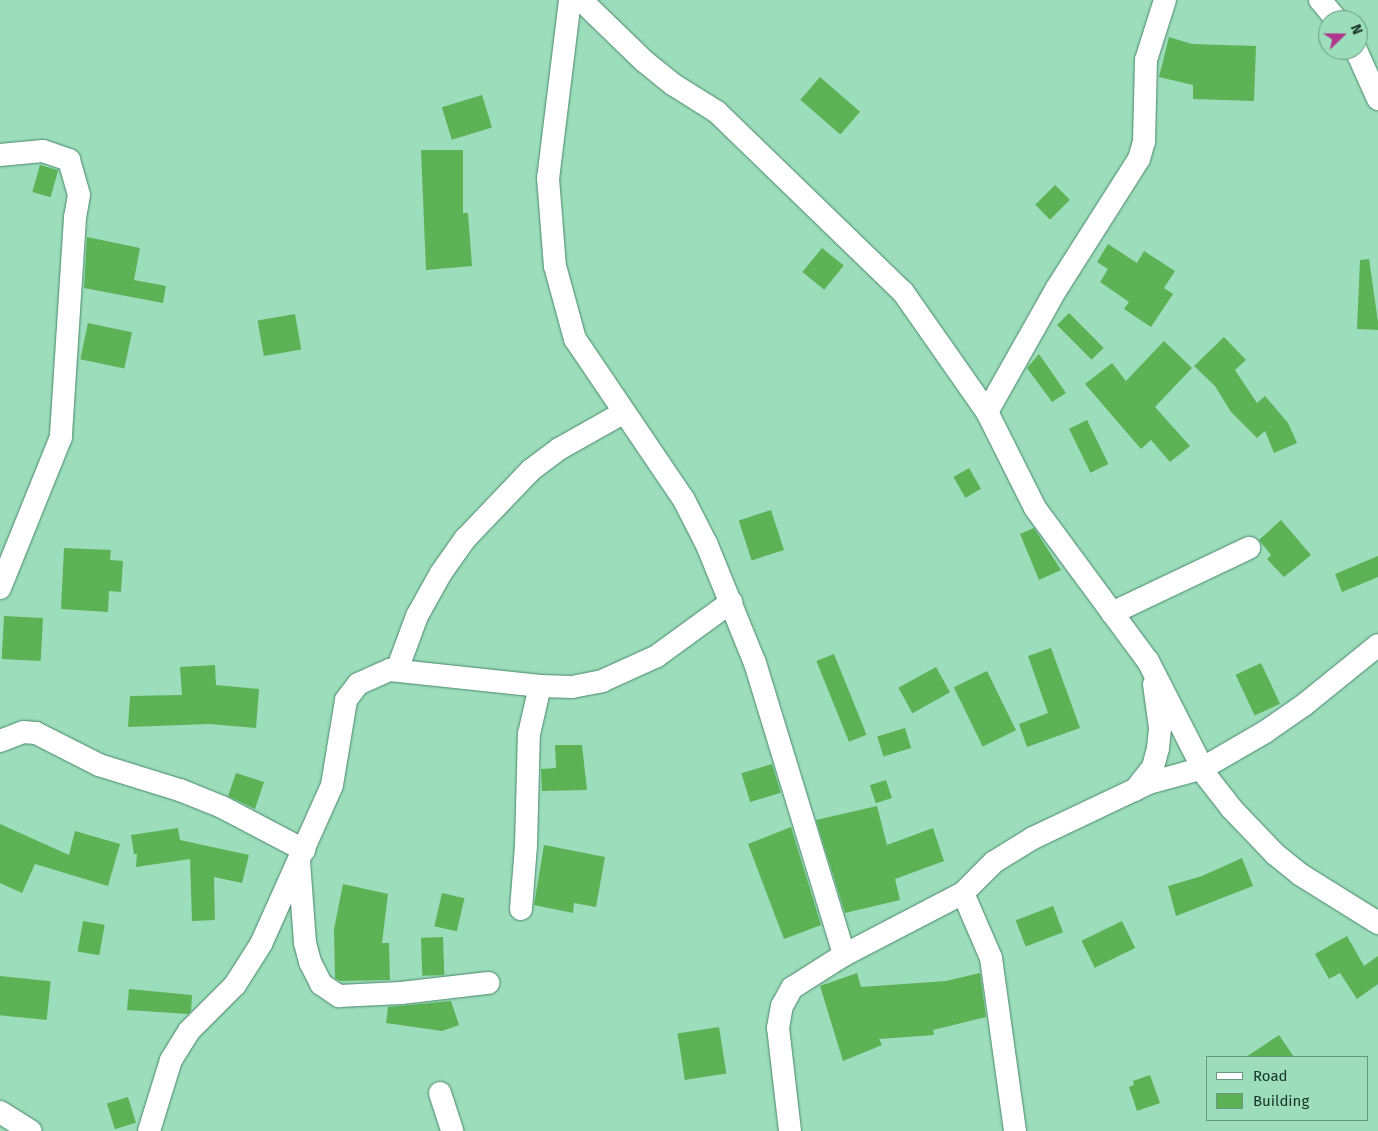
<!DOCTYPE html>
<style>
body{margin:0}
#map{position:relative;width:1378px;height:1131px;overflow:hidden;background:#9cddbc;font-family:"Fira Sans",sans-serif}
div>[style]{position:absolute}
.building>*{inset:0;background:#5cb255;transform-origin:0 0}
.roads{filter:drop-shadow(0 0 1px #49876a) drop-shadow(0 0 1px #49876a)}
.minor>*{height:22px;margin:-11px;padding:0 11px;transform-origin:11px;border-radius:11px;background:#fff}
span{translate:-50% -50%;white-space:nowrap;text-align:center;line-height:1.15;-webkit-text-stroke:5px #9cddbc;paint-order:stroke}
.legend{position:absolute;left:1206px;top:1056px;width:162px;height:65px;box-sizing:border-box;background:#9cddbc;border:1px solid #689980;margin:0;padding:6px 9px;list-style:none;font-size:15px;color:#193327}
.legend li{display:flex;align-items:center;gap:10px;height:25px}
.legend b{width:25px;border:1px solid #689980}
.north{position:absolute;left:1318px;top:10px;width:50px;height:50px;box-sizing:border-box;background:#9cddbc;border:1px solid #689980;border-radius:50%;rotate:68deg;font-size:14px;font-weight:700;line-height:20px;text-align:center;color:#193327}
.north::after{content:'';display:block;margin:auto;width:18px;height:22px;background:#b0388c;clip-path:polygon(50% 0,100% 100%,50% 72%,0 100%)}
</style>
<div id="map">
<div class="building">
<i style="clip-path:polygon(1169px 37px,1192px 44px,1256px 46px,1254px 101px,1193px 99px,1193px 85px,1159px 77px)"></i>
<i style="left:820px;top:77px;width:53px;height:30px;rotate:41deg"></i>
<i style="left:482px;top:95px;width:34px;height:42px;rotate:73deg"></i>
<i style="clip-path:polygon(421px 150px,463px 150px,463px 213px,468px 213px,472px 266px,426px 270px)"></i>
<i style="left:40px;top:165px;width:19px;height:28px;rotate:16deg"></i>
<i style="left:1055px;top:185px;width:21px;height:28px;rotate:45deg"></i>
<i style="clip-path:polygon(87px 237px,140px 248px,134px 280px,166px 286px,163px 303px,84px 288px)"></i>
<i style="clip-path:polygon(1108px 244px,1137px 263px,1144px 251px,1175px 271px,1164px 288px,1173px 294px,1151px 327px,1124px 309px,1129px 302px,1100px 282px,1108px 269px,1097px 262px)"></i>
<i style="left:822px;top:248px;width:28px;height:31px;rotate:39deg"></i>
<i style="clip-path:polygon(1369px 259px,1378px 322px,1378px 330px,1357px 329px,1360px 260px)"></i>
<i style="left:1069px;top:313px;width:49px;height:17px;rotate:45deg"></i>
<i style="left:295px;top:314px;width:36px;height:38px;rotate:80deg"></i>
<i style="left:88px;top:323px;width:45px;height:37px;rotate:12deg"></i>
<i style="clip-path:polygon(1224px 337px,1246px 360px,1235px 370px,1257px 403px,1265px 396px,1288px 423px,1297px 443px,1274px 453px,1265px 431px,1257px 438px,1231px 412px,1215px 386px,1194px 366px)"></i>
<i style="clip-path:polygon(1164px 341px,1192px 368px,1155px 407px,1190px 446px,1170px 462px,1151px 440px,1141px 449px,1085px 384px,1112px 363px,1126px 381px)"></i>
<i style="clip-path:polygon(1039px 354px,1066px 393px,1052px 402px,1027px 368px)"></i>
<i style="left:1087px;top:420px;width:49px;height:20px;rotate:64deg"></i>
<i style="left:969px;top:468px;width:24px;height:18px;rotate:60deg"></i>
<i style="left:771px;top:510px;width:42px;height:34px;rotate:72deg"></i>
<i style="clip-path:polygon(1281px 520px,1311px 555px,1284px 577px,1267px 559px,1271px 555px,1259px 540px)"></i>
<i style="clip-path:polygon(1034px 528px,1061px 570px,1039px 580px,1020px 534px)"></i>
<i style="clip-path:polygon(64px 548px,111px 550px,110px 560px,123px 561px,121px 592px,109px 591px,108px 612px,61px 609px)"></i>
<i style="clip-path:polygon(1378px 556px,1378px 577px,1342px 592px,1335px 574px)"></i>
<i style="left:4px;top:616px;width:39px;height:43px;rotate:3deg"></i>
<i style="clip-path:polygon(1051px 648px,1080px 728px,1027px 747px,1019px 724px,1048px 713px,1028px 656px)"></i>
<i style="left:834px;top:654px;width:87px;height:19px;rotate:68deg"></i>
<i style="left:1261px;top:663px;width:45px;height:28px;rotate:65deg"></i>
<i style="clip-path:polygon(215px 665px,216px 685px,259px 689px,256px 728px,209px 724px,128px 727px,130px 696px,182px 695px,180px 667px)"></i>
<i style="left:936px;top:667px;width:29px;height:43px;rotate:61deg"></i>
<i style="left:987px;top:671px;width:66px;height:37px;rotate:64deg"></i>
<i style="left:905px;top:728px;width:21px;height:29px;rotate:73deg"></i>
<i style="clip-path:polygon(555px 745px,582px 745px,587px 790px,542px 791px,541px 769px,556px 768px)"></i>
<i style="left:772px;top:764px;width:30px;height:32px;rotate:73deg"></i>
<i style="clip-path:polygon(236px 773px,264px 782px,255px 809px,228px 796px)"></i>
<i style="left:886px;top:780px;width:19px;height:17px;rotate:72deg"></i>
<i style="clip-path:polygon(877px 806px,887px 845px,933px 828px,944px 861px,895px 879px,900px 900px,845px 913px,816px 820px)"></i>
<i style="clip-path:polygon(0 824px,69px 855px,75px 831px,120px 844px,108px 886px,35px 864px,22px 893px,0 883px)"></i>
<i style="clip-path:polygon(791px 827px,821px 925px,784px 939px,748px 844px)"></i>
<i style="clip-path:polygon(178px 828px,180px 840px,249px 855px,242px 883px,214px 877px,215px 920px,192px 921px,190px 859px,136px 867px,137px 854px,134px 854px,131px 835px)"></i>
<i style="clip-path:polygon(544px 845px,605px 857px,596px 907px,574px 903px,573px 913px,534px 905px)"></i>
<i style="clip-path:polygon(1242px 858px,1253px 886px,1176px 916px,1168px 886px,1202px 876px)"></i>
<i style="clip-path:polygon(343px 884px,388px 894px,382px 943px,389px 943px,390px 980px,340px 981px,335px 978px,334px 929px)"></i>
<i style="left:442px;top:893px;width:23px;height:34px;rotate:13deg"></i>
<i style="left:1053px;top:906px;width:28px;height:40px;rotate:69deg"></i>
<i style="left:83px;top:921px;width:22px;height:31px;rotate:10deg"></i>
<i style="left:1122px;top:921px;width:30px;height:45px;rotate:64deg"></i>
<i style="clip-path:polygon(1347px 936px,1364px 966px,1378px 956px,1378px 984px,1357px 999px,1340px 973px,1329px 979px,1315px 954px)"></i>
<i style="left:443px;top:937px;width:38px;height:22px;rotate:88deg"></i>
<i style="clip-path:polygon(857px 973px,861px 987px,946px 981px,980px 973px,986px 1017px,933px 1030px,934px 1035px,879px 1039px,882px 1045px,843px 1061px,820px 986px)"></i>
<i style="left:0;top:976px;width:51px;height:39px;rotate:6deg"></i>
<i style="clip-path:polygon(129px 989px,192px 995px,191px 1011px,188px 1014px,127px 1010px)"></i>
<i style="clip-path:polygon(451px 1001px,459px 1025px,442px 1031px,386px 1023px,388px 1007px)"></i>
<i style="left:719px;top:1027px;width:47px;height:42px;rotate:81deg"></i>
<i style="clip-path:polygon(1279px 1035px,1294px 1057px,1246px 1057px)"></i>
<i style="clip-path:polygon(1150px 1075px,1160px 1103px,1137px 1111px,1129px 1087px,1134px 1085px,1133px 1081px)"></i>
<i style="left:128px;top:1097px;width:27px;height:22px;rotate:73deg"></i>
</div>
<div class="roads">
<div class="minor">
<i style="left:570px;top:0;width:179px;rotate:97deg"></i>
<i style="left:548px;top:178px;width:88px;rotate:85.5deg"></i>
<i style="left:555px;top:266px;width:76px;rotate:74.7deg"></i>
<i style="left:575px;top:339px;width:194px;rotate:55.9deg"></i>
<i style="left:684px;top:500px;width:51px;rotate:62.9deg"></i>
<i style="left:707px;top:545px;width:127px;rotate:67.9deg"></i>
<i style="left:755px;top:663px;width:305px;rotate:73deg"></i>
<i style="left:581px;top:0;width:88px;rotate:44.1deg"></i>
<i style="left:644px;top:61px;width:38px;rotate:39deg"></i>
<i style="left:674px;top:85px;width:51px;rotate:32.1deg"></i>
<i style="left:717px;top:112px;width:259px;rotate:44.1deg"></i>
<i style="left:903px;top:292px;width:146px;rotate:55deg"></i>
<i style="left:987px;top:412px;width:107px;rotate:63.4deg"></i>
<i style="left:1035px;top:508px;width:190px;rotate:53.6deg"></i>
<i style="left:1148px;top:661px;width:130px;rotate:63deg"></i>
<i style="left:1207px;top:777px;width:39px;rotate:52deg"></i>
<i style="left:1231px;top:808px;width:64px;rotate:46.3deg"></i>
<i style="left:1275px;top:854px;width:33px;rotate:39deg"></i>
<i style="left:1301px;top:875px;width:91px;rotate:31.9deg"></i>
<i style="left:1320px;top:0;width:26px;rotate:50deg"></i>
<i style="left:1356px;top:50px;width:54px;rotate:65.8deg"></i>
<i style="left:0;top:155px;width:43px;rotate:-5.3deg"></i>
<i style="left:43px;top:151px;width:28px;rotate:19deg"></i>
<i style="left:69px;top:160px;width:36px;rotate:74deg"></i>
<i style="left:79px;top:195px;width:23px;rotate:100deg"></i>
<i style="left:75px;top:218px;width:219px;rotate:93.7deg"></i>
<i style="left:61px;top:437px;width:163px;rotate:112deg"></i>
<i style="left:987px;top:412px;width:142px;rotate:-60.6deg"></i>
<i style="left:1057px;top:288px;width:153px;rotate:-57.6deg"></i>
<i style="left:1139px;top:159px;width:18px;rotate:-74deg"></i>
<i style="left:1144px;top:142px;width:82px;rotate:-88.6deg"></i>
<i style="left:1146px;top:60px;width:63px;rotate:-72.4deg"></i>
<i style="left:1112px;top:613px;width:152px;rotate:-25.4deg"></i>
<i style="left:397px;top:670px;width:58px;rotate:-69.7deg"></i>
<i style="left:417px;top:616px;width:49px;rotate:-60.8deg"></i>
<i style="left:441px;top:573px;width:42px;rotate:-54.8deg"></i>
<i style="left:465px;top:539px;width:95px;rotate:-46.3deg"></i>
<i style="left:531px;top:470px;width:35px;rotate:-37deg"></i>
<i style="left:559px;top:449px;width:73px;rotate:-29.4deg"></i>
<i style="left:0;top:741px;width:25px;rotate:-21deg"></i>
<i style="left:23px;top:732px;width:13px;rotate:4deg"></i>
<i style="left:36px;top:733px;width:71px;rotate:26.9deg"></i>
<i style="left:99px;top:765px;width:85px;rotate:17.2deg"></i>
<i style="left:180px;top:790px;width:45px;rotate:22deg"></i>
<i style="left:222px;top:807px;width:93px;rotate:27.7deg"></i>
<i style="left:1135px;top:790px;width:29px;rotate:-52deg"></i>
<i style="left:1153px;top:767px;width:20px;rotate:-75deg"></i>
<i style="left:1158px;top:748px;width:20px;rotate:-84deg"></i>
<i style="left:1160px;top:728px;width:44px;rotate:-97.8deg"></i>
<i style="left:299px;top:861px;width:82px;rotate:85.8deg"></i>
<i style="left:305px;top:943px;width:20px;rotate:75deg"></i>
<i style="left:310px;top:962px;width:25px;rotate:63deg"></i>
<i style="left:321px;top:984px;width:22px;rotate:34deg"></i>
<i style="left:339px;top:996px;width:62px;rotate:-2.8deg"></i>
<i style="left:401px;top:993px;width:88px;rotate:-6.6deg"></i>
<i style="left:963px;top:893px;width:71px;rotate:66.7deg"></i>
<i style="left:991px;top:958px;width:175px;rotate:82.1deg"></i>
<i style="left:521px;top:909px;width:64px;rotate:-85.5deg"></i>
<i style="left:526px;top:845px;width:111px;rotate:-88.5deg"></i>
<i style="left:529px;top:734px;width:49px;rotate:-77.1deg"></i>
<i style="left:440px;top:1093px;width:40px;rotate:72deg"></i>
<i style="left:0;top:1112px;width:36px;rotate:32deg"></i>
<i style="left:149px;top:1131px;width:74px;rotate:-72.8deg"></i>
<i style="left:171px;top:1060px;width:34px;rotate:-58deg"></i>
<i style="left:189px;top:1031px;width:65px;rotate:-45deg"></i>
<i style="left:235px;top:985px;width:49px;rotate:-57.6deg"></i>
<i style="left:261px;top:944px;width:174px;rotate:-65.9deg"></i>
<i style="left:332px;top:785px;width:86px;rotate:-80.6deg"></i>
<i style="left:346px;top:700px;width:20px;rotate:-53deg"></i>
<i style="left:358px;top:684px;width:35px;rotate:-24deg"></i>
<i style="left:390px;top:670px;width:151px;rotate:6.1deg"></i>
<i style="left:540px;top:686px;width:32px;rotate:2deg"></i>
<i style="left:572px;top:687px;width:31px;rotate:-11deg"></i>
<i style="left:602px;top:681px;width:60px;rotate:-24.4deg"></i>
<i style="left:657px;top:656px;width:92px;rotate:-36.1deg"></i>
<i style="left:790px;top:1131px;width:104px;rotate:-96.6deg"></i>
<i style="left:778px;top:1028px;width:22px;rotate:-80deg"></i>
<i style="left:782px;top:1006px;width:21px;rotate:-61deg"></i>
<i style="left:792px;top:988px;width:62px;rotate:-32.4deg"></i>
<i style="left:844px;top:955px;width:134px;rotate:-27.5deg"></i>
<i style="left:963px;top:893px;width:44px;rotate:-45deg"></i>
<i style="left:994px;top:862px;width:46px;rotate:-31.6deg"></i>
<i style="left:1033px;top:838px;width:128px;rotate:-25.4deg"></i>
<i style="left:1149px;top:783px;width:56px;rotate:-15.5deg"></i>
<i style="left:1203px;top:768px;width:72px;rotate:-30.1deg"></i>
<i style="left:1265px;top:732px;width:47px;rotate:-34.7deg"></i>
<i style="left:1304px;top:705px;width:95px;rotate:-39deg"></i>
</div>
</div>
<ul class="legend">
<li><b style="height:6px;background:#fff"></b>Road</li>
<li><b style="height:14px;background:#5cb255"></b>Building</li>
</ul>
<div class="north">N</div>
</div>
